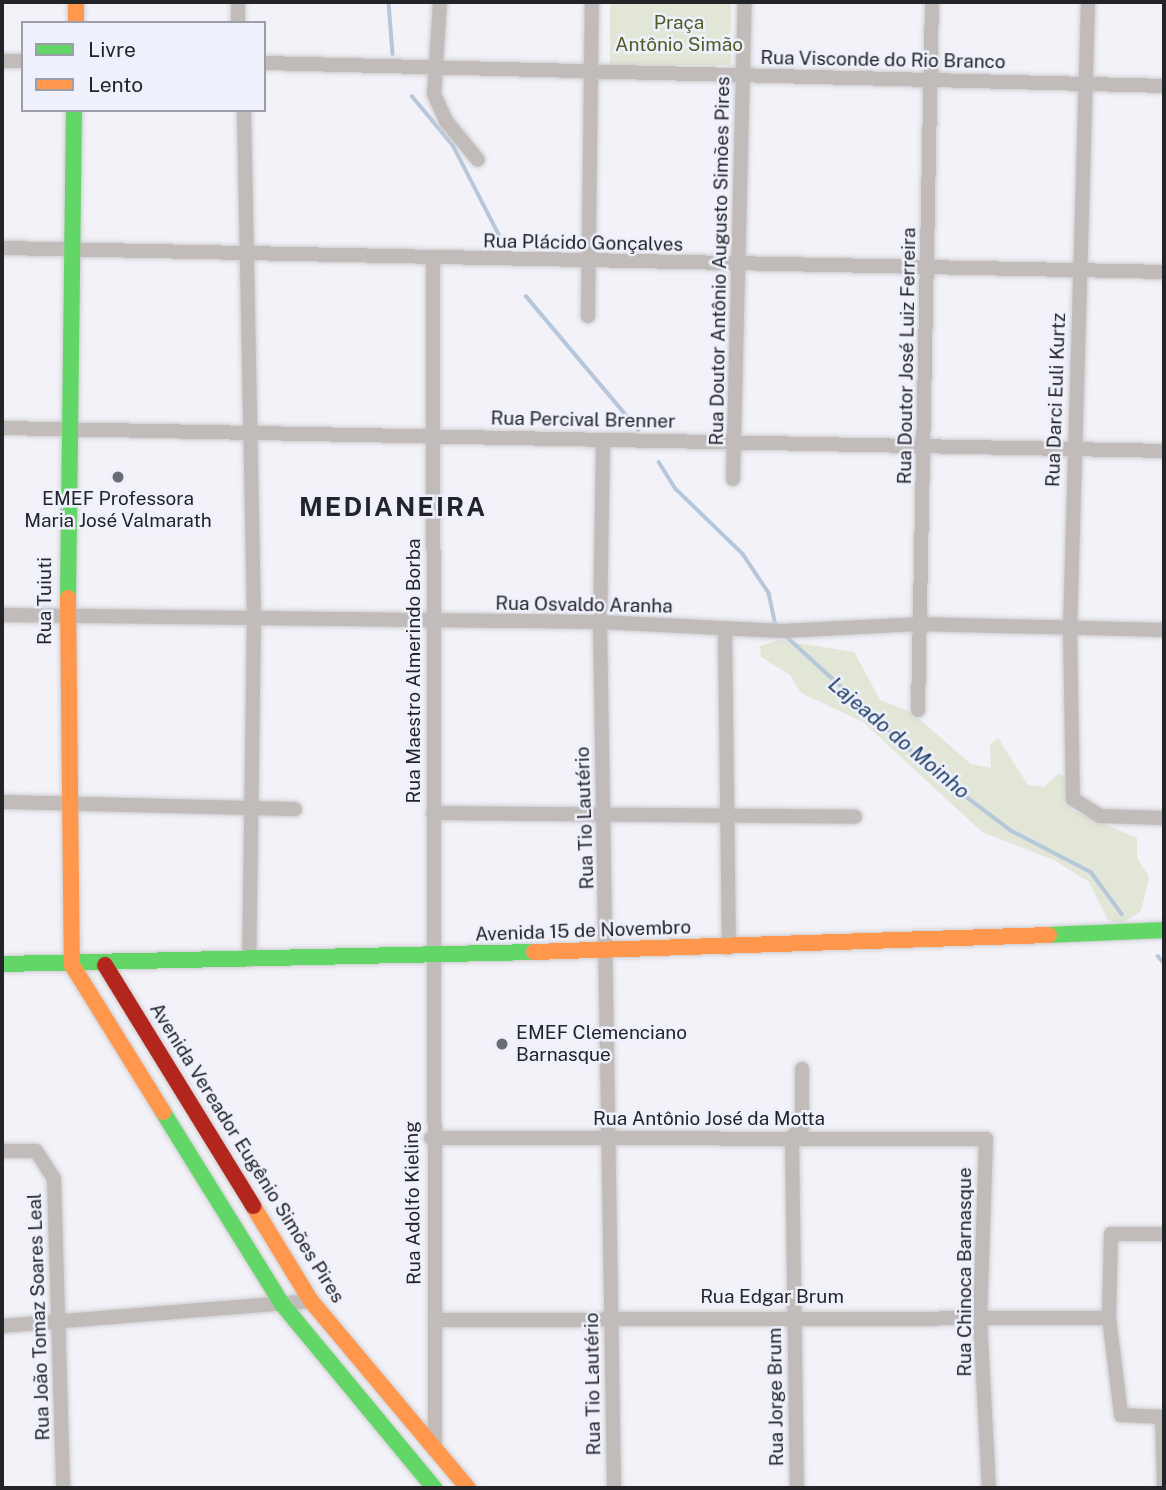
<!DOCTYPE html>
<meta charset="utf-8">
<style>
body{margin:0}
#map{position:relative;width:1166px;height:1490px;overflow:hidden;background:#f2f2f8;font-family:"Public Sans",sans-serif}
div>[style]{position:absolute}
.green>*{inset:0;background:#e2e6d6;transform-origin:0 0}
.stream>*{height:3.5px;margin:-1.75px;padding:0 1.75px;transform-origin:1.75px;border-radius:1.75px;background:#b7c7db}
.roads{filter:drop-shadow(0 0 2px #ceced2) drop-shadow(0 0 2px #ceced2)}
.street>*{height:14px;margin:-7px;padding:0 7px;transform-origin:7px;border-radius:7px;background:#c1bcba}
.fast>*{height:16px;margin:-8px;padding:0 8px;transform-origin:8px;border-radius:8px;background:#63d668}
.slow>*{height:16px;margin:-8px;padding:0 8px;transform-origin:8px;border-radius:8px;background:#ff974d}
.jam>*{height:16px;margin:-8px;padding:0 8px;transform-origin:8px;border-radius:8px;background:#b3261e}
.dots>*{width:19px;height:19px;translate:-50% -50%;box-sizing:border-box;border:4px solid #eef0fc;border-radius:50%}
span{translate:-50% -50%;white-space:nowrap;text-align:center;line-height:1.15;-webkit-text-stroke:5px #eef0fc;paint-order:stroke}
.park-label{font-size:19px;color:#525a25}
.street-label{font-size:19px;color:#232428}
.poi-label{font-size:19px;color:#232428}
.left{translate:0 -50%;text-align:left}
.water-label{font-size:21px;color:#214167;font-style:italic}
.district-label{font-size:26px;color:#232428;font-weight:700;letter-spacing:2px}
.frame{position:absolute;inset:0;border:4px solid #232428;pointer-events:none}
.legend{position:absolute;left:21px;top:21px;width:245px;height:91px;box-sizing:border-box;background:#eef0fc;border:2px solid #9d9ea7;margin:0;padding:9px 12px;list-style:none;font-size:21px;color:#232428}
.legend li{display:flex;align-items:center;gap:14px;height:35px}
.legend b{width:35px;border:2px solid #9d9ea7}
</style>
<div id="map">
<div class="green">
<i style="left:610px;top:2px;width:121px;height:63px"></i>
<i style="clip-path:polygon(780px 640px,854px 652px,880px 700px,911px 712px,971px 764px,991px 768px,990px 745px,998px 738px,1028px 785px,1044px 787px,1059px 773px,1068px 779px,1070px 809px,1137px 838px,1137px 858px,1149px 877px,1141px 911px,1121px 924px,1108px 920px,1089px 882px,1054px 860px,982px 832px,863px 722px,801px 693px,790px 675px,761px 657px,760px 646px)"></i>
</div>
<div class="stream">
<i style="left:389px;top:2px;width:52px;rotate:85.6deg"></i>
<i style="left:412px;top:96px;width:64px;rotate:50.1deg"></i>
<i style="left:453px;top:145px;width:123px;rotate:62.8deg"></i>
<i style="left:526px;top:296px;width:175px;rotate:49.9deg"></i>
<i style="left:659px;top:462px;width:32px;rotate:58deg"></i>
<i style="left:676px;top:489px;width:93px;rotate:44.1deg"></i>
<i style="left:743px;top:554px;width:47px;rotate:56.3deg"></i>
<i style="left:769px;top:593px;width:33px;rotate:78deg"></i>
<i style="left:786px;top:636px;width:209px;rotate:42.5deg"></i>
<i style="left:940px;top:777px;width:90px;rotate:36.9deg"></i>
<i style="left:1012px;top:831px;width:89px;rotate:27.4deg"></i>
<i style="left:1091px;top:872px;width:52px;rotate:53.6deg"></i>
<i style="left:1158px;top:956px;width:9px;rotate:49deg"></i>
</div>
<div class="roads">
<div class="street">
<i style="left:238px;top:2px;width:21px;rotate:90deg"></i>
<i style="left:440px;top:2px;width:92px;rotate:93.7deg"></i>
<i style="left:434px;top:94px;width:30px;rotate:66deg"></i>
<i style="left:446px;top:121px;width:50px;rotate:50.6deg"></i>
<i style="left:1088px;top:2px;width:627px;rotate:91.64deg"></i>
<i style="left:1070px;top:629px;width:170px;rotate:89deg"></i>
<i style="left:1073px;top:799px;width:32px;rotate:32deg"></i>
<i style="left:1100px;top:816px;width:64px;rotate:1.8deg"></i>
<i style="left:2px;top:61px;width:21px"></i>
<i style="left:264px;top:63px;width:900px;rotate:1.46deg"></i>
<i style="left:244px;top:110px;width:506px;rotate:88.87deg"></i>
<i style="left:254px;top:616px;width:344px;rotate:90.8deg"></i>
<i style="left:2px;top:248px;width:1162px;rotate:1.18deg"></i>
<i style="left:433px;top:260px;width:1191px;rotate:89.9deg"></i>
<i style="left:588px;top:316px;width:314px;rotate:-89.3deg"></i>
<i style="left:2px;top:428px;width:1162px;rotate:1.13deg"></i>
<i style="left:603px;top:440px;width:182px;rotate:90.9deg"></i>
<i style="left:600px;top:622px;width:866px;rotate:89.07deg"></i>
<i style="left:733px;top:479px;width:477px;rotate:-88.6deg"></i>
<i style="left:2px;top:615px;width:598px;rotate:0.67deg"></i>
<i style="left:600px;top:622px;width:182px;rotate:2.8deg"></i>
<i style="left:782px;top:631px;width:136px;rotate:-2.9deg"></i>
<i style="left:918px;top:624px;width:246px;rotate:1.4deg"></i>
<i style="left:725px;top:628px;width:320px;rotate:89.3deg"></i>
<i style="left:918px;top:710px;width:708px;rotate:-88.87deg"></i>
<i style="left:2px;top:802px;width:293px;rotate:1.4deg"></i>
<i style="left:433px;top:813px;width:422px;rotate:0.5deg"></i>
<i style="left:792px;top:1137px;width:351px;rotate:89.2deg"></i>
<i style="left:792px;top:1137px;width:14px;rotate:-45deg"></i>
<i style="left:802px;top:1127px;width:58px;rotate:-90deg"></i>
<i style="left:431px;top:1138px;width:555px;rotate:0.1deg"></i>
<i style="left:986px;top:1139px;width:179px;rotate:91.9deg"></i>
<i style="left:980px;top:1318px;width:170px;rotate:87deg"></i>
<i style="left:2px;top:1151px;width:34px"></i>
<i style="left:36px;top:1151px;width:33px;rotate:57deg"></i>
<i style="left:54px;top:1179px;width:309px;rotate:88.3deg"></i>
<i style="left:1164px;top:1234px;width:53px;rotate:180deg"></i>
<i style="left:1111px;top:1234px;width:84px;rotate:91.4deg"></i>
<i style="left:1109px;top:1318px;width:98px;rotate:82.9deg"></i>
<i style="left:1121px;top:1415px;width:43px;rotate:2.7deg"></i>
<i style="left:435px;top:1320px;width:674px;rotate:-0.17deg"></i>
<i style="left:2px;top:1326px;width:310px;rotate:-4.6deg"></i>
<i style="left:1162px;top:1417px;width:71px;rotate:88.4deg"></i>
</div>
<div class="fast">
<i style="left:68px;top:598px;width:488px;rotate:-89.3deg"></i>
<i style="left:1049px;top:935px;width:115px;rotate:-2.5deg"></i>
<i style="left:2px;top:964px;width:532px;rotate:-1.29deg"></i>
<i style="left:163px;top:1112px;width:226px;rotate:58.2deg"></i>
<i style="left:282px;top:1304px;width:239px;rotate:50.4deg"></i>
</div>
<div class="slow">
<i style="left:76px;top:2px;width:21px;rotate:90deg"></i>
<i style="left:68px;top:598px;width:367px;rotate:89.4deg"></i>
<i style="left:72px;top:965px;width:173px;rotate:58.2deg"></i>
<i style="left:534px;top:952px;width:515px;rotate:-1.89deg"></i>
<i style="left:253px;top:1206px;width:111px;rotate:58.6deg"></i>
<i style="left:311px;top:1301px;width:244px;rotate:50deg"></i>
</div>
<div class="jam">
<i style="left:105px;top:965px;width:283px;rotate:58.4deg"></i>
</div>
</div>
<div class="dots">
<i style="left:118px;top:477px;background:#6b6c71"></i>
<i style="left:502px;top:1044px;background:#6b6c71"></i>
</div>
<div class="park-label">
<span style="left:679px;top:34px">Praça<br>Antônio Simão</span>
</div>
<div class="street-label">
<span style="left:883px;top:60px;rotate:1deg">Rua Visconde do Rio Branco</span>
<span style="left:583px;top:243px;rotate:1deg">Rua Plácido Gonçalves</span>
<span style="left:720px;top:261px;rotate:-89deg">Rua Doutor Antônio Augusto Simões Pires</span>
<span style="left:907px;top:356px;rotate:-89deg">Rua Doutor José Luiz Ferreira</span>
<span style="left:1056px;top:400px;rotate:-88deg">Rua Darci Euli Kurtz</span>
<span style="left:583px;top:420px;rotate:1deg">Rua Percival Brenner</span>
<span style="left:45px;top:601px;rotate:-90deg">Rua Tuiuti</span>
<span style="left:584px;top:605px;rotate:1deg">Rua Osvaldo Aranha</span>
<span style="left:414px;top:671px;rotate:-90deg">Rua Maestro Almerindo Borba</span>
<span style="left:585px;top:818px;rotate:-92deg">Rua Tio Lautério</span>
<span style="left:583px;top:931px;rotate:-2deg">Avenida 15 de Novembro</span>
<span style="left:709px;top:1119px">Rua Antônio José da Motta</span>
<span style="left:247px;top:1153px;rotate:58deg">Avenida Vereador Eugênio Simões Pires</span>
<span style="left:413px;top:1203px;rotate:-91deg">Rua Adolfo Kieling</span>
<span style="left:965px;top:1272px;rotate:-90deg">Rua Chinoca Barnasque</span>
<span style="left:772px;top:1297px">Rua Edgar Brum</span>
<span style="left:39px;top:1317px;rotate:-92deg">Rua João Tomaz Soares Leal</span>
<span style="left:593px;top:1384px;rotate:-91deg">Rua Tio Lautério</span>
<span style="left:776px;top:1397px;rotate:-91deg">Rua Jorge Brum</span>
</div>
<div class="poi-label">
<span style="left:118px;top:510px">EMEF Professora<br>Maria José Valmarath</span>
<span class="left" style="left:516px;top:1044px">EMEF Clemenciano<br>Barnasque</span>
</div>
<div class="water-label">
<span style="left:899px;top:738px;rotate:40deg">Lajeado do Moinho</span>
</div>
<div class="district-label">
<span style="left:393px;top:507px">MEDIANEIRA</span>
</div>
<div class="frame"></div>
<ul class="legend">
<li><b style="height:9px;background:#63d668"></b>Livre</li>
<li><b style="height:9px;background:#ff974d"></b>Lento</li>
</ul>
</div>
